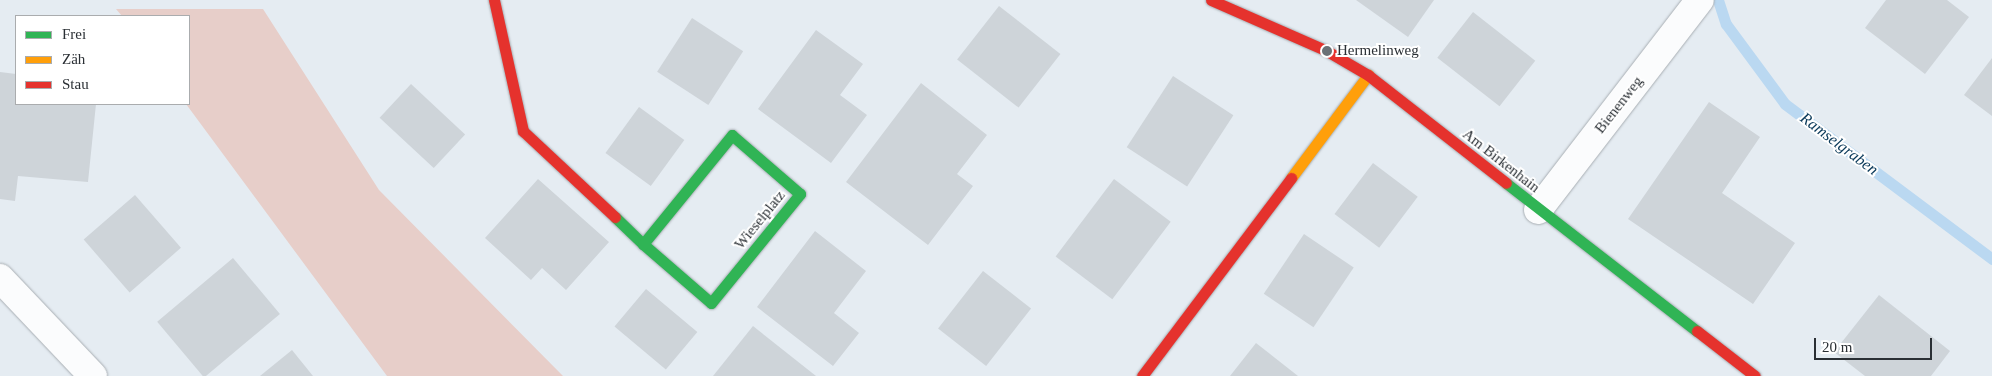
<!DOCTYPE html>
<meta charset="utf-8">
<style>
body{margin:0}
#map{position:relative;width:1992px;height:376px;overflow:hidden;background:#e5ecf2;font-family:Georgia,serif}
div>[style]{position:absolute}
.green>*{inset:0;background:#e7cec9}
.stream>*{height:11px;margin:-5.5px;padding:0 5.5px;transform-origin:5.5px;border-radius:5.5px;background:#bad8f1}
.building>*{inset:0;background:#ced4d9;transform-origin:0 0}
.roads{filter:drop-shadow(0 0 1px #a8aeb3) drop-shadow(0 0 1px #a8aeb3)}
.street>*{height:28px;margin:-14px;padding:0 14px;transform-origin:14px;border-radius:14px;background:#fbfcfd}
.fast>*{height:11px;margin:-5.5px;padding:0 5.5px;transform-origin:5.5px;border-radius:5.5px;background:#30b455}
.slow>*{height:11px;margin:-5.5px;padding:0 5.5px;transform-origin:5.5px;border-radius:5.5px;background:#ff9f0a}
.jam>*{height:11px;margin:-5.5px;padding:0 5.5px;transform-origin:5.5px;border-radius:5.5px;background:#e5322d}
.dots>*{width:14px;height:14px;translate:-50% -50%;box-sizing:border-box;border:2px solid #fff;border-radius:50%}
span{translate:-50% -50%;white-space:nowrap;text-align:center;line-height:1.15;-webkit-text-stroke:4px #fff;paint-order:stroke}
.poi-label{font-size:15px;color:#2a2f34}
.left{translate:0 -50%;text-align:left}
.street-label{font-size:15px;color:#2a2f34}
.water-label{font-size:16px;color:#0b3a5a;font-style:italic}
.legend{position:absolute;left:15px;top:15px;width:175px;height:90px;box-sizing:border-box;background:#fff;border:1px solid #aaacae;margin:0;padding:6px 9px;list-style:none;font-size:15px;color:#2a2f34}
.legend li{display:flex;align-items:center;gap:10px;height:25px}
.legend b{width:25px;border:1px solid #aaacae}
.scale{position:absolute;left:1814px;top:338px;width:118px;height:22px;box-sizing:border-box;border:2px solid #2a2f34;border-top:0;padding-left:6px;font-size:15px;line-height:18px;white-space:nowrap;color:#2a2f34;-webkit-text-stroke:4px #fff;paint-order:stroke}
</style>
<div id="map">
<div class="green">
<i style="clip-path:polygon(116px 9px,263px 9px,379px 190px,563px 376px,387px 376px,186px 104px,189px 16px,122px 16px)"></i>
</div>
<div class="stream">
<i style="left:1718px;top:0;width:25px;rotate:72deg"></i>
<i style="left:1726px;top:24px;width:99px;rotate:53.6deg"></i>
<i style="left:1785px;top:104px;width:259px;rotate:36.8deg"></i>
</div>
<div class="building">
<i style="clip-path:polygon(1356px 0,1434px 0,1408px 37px)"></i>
<i style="clip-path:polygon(1886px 0,1947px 0,1969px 17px,1925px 74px,1865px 28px)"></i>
<i style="left:999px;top:6px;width:78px;height:68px;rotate:38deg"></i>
<i style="left:1473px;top:12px;width:79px;height:58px;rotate:38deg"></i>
<i style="left:692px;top:18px;width:61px;height:64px;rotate:33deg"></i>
<i style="clip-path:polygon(816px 30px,863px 64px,840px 95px,867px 115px,831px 163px,758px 109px)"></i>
<i style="clip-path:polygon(1992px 58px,1992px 116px,1964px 95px)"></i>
<i style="clip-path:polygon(0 72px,16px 74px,16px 104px,96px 104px,88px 182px,18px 176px,15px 201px,0 199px)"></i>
<i style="left:1173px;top:76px;width:72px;height:85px;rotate:33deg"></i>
<i style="clip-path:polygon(921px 83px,987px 135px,957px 174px,973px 186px,928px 245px,846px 182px)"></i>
<i style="left:411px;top:84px;width:74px;height:46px;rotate:43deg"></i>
<i style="clip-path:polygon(1709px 102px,1760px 137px,1722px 193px,1795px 243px,1753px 304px,1628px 219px)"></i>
<i style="left:639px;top:107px;width:56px;height:57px;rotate:36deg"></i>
<i style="left:1373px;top:163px;width:56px;height:64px;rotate:37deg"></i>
<i style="clip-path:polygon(538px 179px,609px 242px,566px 290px,542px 268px,531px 280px,485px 238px)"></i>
<i style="left:1114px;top:179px;width:71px;height:97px;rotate:37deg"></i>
<i style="left:135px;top:195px;width:70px;height:68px;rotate:49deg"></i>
<i style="clip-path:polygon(815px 231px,866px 271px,834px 313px,859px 333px,833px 366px,757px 307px)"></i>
<i style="left:1304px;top:234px;width:60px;height:72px;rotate:34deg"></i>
<i style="left:233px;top:258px;width:73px;height:99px;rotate:50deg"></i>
<i style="left:983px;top:271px;width:61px;height:73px;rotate:38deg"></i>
<i style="left:646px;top:289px;width:67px;height:49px;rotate:40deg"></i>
<i style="clip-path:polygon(1879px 295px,1950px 351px,1931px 376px,1865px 376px,1834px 352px)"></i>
<i style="clip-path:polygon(753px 326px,816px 376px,713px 376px)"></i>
<i style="clip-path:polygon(1256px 343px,1298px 376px,1230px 376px)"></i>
<i style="clip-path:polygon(292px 350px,313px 376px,260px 376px)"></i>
</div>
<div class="roads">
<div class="street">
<i style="left:1538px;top:210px;width:265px;rotate:-52.4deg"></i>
<i style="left:0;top:278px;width:135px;rotate:46.5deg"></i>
</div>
<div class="fast">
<i style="left:1506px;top:183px;width:242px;rotate:37.8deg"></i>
<i style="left:615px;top:217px;width:39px;rotate:44deg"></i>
<i style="left:643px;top:244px;width:90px;rotate:40.9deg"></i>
<i style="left:711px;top:303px;width:141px;rotate:-50.8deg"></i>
<i style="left:800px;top:194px;width:90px;rotate:-139.1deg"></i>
<i style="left:732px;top:135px;width:141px;rotate:129.2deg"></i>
</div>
<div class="slow">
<i style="left:1291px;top:178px;width:129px;rotate:-53.2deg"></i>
</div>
<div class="jam">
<i style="left:494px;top:0;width:134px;rotate:77.5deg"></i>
<i style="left:523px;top:131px;width:126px;rotate:43.1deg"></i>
<i style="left:1211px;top:0;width:127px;rotate:23.7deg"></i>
<i style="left:1327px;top:51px;width:48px;rotate:30.3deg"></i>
<i style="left:1368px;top:75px;width:175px;rotate:38deg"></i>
<i style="left:1697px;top:331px;width:73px;rotate:37.8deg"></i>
<i style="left:1142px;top:376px;width:248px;rotate:-53deg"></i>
</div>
</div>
<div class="dots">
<i style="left:1327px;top:51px;background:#6b7176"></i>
</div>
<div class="poi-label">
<span class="left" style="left:1337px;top:51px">Hermelinweg</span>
</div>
<div class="street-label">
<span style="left:1619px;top:105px;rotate:-52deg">Bienenweg</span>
<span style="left:1501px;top:161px;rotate:38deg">Am Birkenhain</span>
<span style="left:760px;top:220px;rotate:-51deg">Wieselplatz</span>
</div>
<div class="water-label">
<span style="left:1839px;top:144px;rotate:37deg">Ramselgraben</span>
</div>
<ul class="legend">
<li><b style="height:6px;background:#30b455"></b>Frei</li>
<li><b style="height:6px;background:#ff9f0a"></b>Zäh</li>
<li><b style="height:6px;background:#e5322d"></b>Stau</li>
</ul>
<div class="scale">20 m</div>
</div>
